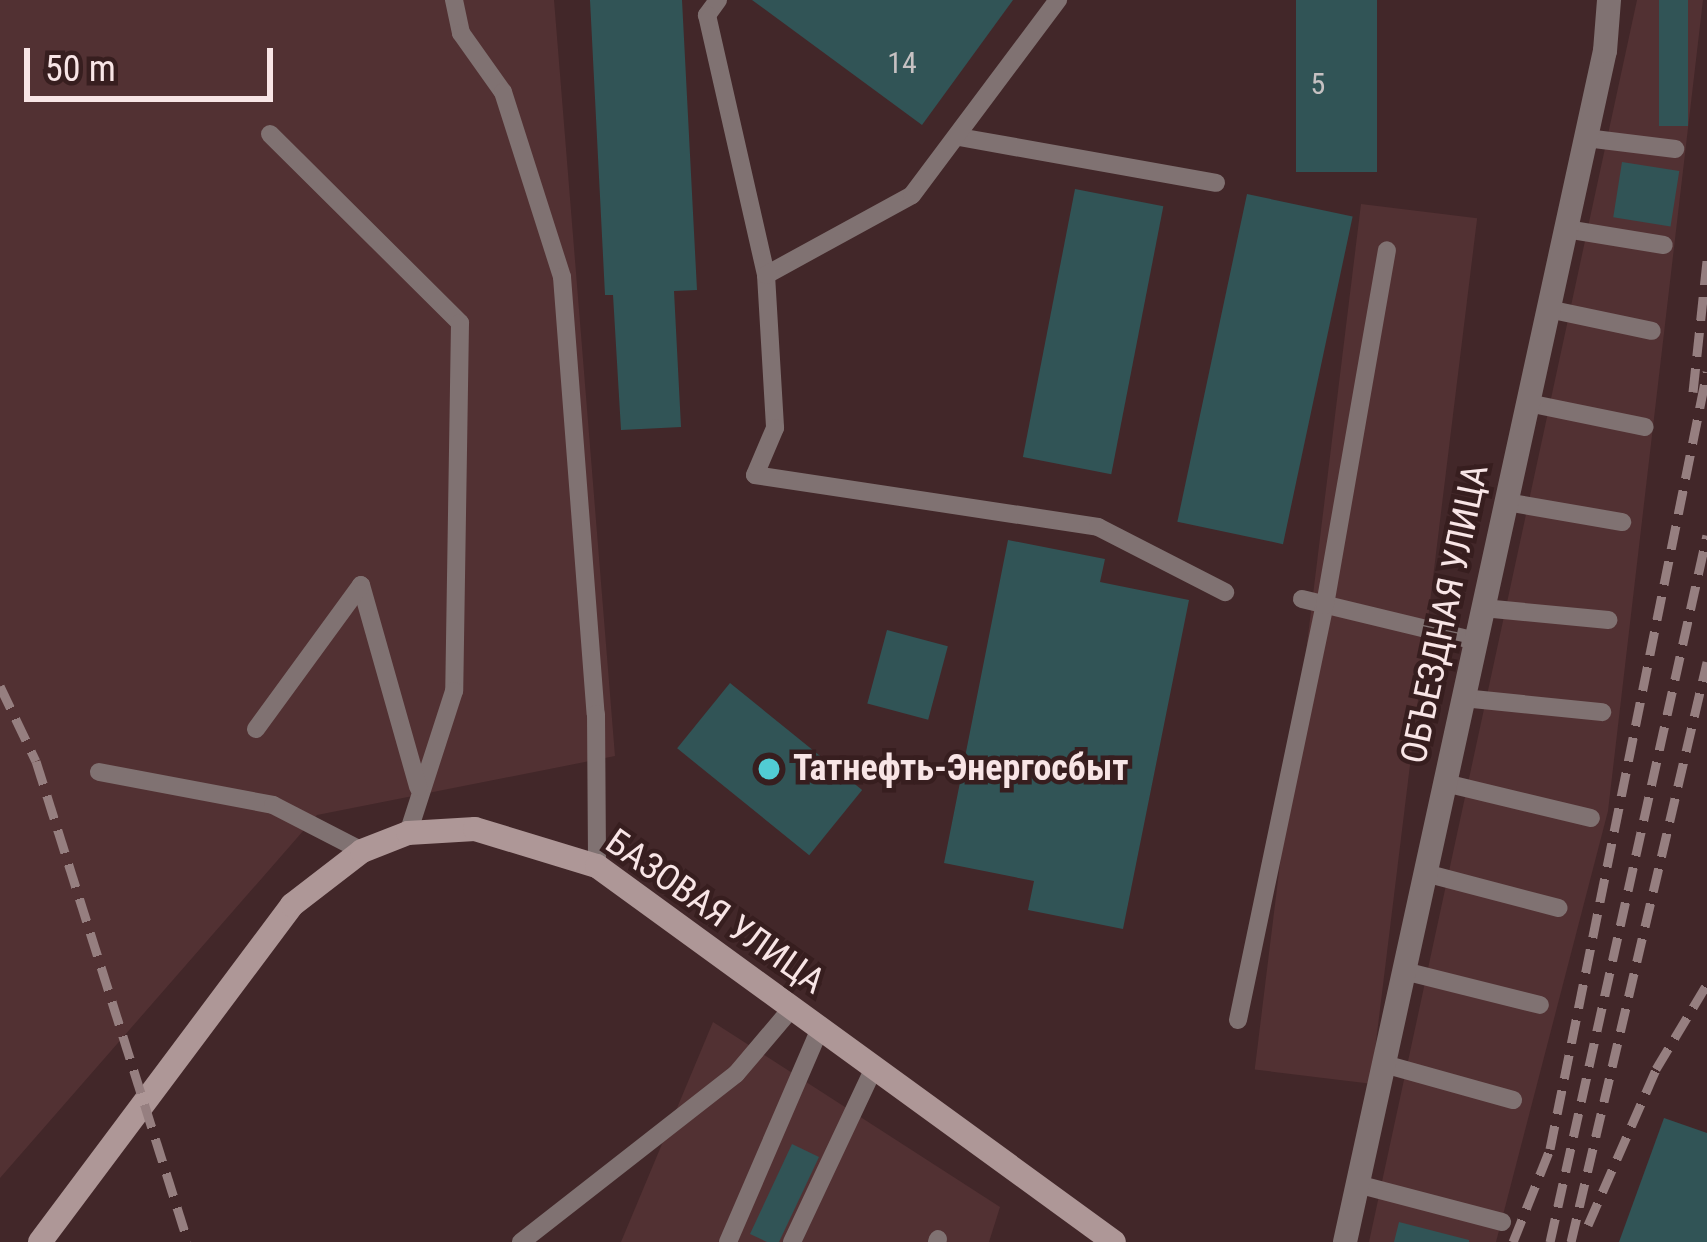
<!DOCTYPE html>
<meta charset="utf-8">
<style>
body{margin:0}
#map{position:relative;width:1707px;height:1242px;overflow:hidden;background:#422729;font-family:"Roboto Condensed",sans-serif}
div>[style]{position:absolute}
.built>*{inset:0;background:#523133;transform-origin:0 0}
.building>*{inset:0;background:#315456;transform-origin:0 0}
.lane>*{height:18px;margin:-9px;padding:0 9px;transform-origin:9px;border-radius:9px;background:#807272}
.street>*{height:24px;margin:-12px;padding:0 12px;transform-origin:12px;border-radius:12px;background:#807272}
.secondary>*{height:24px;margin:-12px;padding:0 12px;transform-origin:12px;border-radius:12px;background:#ae9797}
.rail>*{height:9px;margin-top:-4.5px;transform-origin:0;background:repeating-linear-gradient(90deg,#967f80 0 24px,transparent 0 36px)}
.dots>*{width:33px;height:33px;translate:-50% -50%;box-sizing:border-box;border:6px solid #371e1f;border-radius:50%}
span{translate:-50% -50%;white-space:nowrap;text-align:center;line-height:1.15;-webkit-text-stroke:9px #371e1f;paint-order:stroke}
.number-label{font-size:30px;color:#c6c1c2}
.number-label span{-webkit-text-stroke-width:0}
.street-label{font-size:36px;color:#f8e5e6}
.poi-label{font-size:36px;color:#f8e5e6;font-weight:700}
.left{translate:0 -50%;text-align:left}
.scale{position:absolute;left:24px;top:48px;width:249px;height:54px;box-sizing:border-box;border:6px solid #f8e5e6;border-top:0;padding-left:15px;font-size:36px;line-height:42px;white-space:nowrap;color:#f8e5e6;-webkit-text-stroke:9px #371e1f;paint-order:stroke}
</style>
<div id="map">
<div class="built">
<i style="clip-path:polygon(0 0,554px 0,615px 756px,317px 815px,0 1178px)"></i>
<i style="clip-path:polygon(1637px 0,1703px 0,1608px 811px,1496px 1242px,1369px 1242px)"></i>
<i style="left:1361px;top:204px;width:117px;height:872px;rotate:7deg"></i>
<i style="clip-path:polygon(713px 1022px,1000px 1207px,989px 1242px,621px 1242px)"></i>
</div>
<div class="building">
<i style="clip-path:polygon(590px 0,682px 0,697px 290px,674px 291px,681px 427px,621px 430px,613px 295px,605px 295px)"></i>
<i style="clip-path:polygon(752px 0,1013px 0,922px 125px)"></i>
<i style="left:1296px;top:0;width:81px;height:172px"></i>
<i style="left:1659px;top:0;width:29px;height:126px"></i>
<i style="left:1622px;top:162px;width:58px;height:56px;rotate:9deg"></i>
<i style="left:1075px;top:189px;width:90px;height:273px;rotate:11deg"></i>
<i style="left:1247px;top:194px;width:108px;height:335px;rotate:12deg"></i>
<i style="clip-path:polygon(1008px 540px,1105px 559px,1100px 582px,1189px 600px,1123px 929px,1028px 910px,1034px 881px,944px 863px)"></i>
<i style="left:887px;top:630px;width:63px;height:76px;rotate:15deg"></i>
<i style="left:730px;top:683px;width:170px;height:84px;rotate:39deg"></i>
<i style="clip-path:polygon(1664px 1118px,1707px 1133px,1707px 1242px,1619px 1242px)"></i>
<i style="clip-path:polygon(792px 1144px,819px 1157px,779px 1242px,767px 1242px,750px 1234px)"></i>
<i style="clip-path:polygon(1399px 1222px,1469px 1240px,1469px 1242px,1394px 1242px)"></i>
</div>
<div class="lane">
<i style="left:454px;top:0;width:34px;rotate:78deg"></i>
<i style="left:461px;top:33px;width:72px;rotate:54.6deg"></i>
<i style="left:503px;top:92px;width:194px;rotate:72.3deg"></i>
<i style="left:562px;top:277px;width:438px;rotate:85.6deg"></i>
<i style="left:596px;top:714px;width:152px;rotate:89.6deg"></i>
<i style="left:718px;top:0;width:19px;rotate:126deg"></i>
<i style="left:707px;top:15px;width:267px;rotate:77.2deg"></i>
<i style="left:766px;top:275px;width:153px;rotate:86.6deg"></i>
<i style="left:775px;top:428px;width:51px;rotate:113.1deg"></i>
<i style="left:755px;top:475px;width:347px;rotate:8.6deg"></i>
<i style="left:1098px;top:527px;width:143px;rotate:27.1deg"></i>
<i style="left:270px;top:134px;width:268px;rotate:44.8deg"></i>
<i style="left:460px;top:323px;width:368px;rotate:90.9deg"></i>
<i style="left:454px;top:691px;width:149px;rotate:107.9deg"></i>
<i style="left:959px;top:137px;width:261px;rotate:10.1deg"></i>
<i style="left:1586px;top:138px;width:90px;rotate:7deg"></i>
<i style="left:1566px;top:229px;width:99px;rotate:9.3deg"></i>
<i style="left:766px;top:275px;width:166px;rotate:-28.7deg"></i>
<i style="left:912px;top:195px;width:244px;rotate:-53.2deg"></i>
<i style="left:1548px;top:309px;width:106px;rotate:11.9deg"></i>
<i style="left:1528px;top:403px;width:119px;rotate:11.6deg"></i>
<i style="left:1506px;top:502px;width:118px;rotate:9.8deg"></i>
<i style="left:361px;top:585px;width:210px;rotate:74.2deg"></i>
<i style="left:1302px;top:599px;width:179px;rotate:13.6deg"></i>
<i style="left:1483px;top:608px;width:126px;rotate:5.5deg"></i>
<i style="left:1463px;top:698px;width:140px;rotate:5.8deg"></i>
<i style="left:256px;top:729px;width:178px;rotate:-53.9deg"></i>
<i style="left:99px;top:772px;width:177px;rotate:10.7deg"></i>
<i style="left:273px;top:805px;width:100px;rotate:27.3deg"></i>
<i style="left:1445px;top:783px;width:150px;rotate:13.5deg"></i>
<i style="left:1425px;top:873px;width:138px;rotate:14.7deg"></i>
<i style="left:1404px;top:971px;width:140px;rotate:14deg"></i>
<i style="left:1238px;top:1020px;width:424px;rotate:-78.2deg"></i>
<i style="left:1325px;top:605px;width:360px;rotate:-80.1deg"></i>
<i style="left:1384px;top:1064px;width:134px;rotate:15.6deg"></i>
<i style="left:1357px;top:1184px;width:150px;rotate:14.7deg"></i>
<i style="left:521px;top:1242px;width:273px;rotate:-38deg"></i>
<i style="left:736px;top:1074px;width:87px;rotate:-49.7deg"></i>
<i style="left:728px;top:1242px;width:233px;rotate:-66.7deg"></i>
<i style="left:792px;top:1242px;width:192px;rotate:-64.8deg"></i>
<i style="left:937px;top:1242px;width:3px;rotate:-72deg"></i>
</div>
<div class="street">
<i style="left:1345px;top:1242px;width:1219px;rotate:-77.69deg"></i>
<i style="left:1605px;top:51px;width:51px;rotate:-85.5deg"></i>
</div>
<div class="secondary">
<i style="left:40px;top:1242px;width:421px;rotate:-53.2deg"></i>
<i style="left:292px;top:905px;width:88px;rotate:-37.6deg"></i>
<i style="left:362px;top:851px;width:49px;rotate:-21.4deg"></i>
<i style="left:408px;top:833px;width:67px;rotate:-3.4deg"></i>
<i style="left:475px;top:829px;width:127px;rotate:16.9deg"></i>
<i style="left:597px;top:866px;width:639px;rotate:36.03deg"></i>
</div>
<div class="rail">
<i style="left:1693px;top:392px;width:133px;rotate:-83.9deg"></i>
<i style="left:0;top:686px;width:83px;rotate:64.4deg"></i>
<i style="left:36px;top:761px;width:504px;rotate:72.46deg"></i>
<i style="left:1588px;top:1225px;width:170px;rotate:-66.4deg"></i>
<i style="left:1656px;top:1069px;width:99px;rotate:-59deg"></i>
<i style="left:1513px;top:1242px;width:100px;rotate:-68.3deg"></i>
<i style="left:1550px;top:1149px;width:793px;rotate:-78.58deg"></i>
<i style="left:1550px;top:1242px;width:724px;rotate:-77.48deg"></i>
<i style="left:1571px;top:1242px;width:596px;rotate:-76.8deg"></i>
</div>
<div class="dots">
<i style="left:769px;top:769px;background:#51ccd4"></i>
</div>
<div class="number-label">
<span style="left:902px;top:63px">14</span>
<span style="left:1318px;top:84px">5</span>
</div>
<div class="street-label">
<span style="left:1445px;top:614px;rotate:-78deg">ОБЪЕЗДНАЯ УЛИЦА</span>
<span style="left:715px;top:912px;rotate:35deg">БАЗОВАЯ УЛИЦА</span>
</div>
<div class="poi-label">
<span class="left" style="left:793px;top:769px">Татнефть-Энергосбыт</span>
</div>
<div class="scale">50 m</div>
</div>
